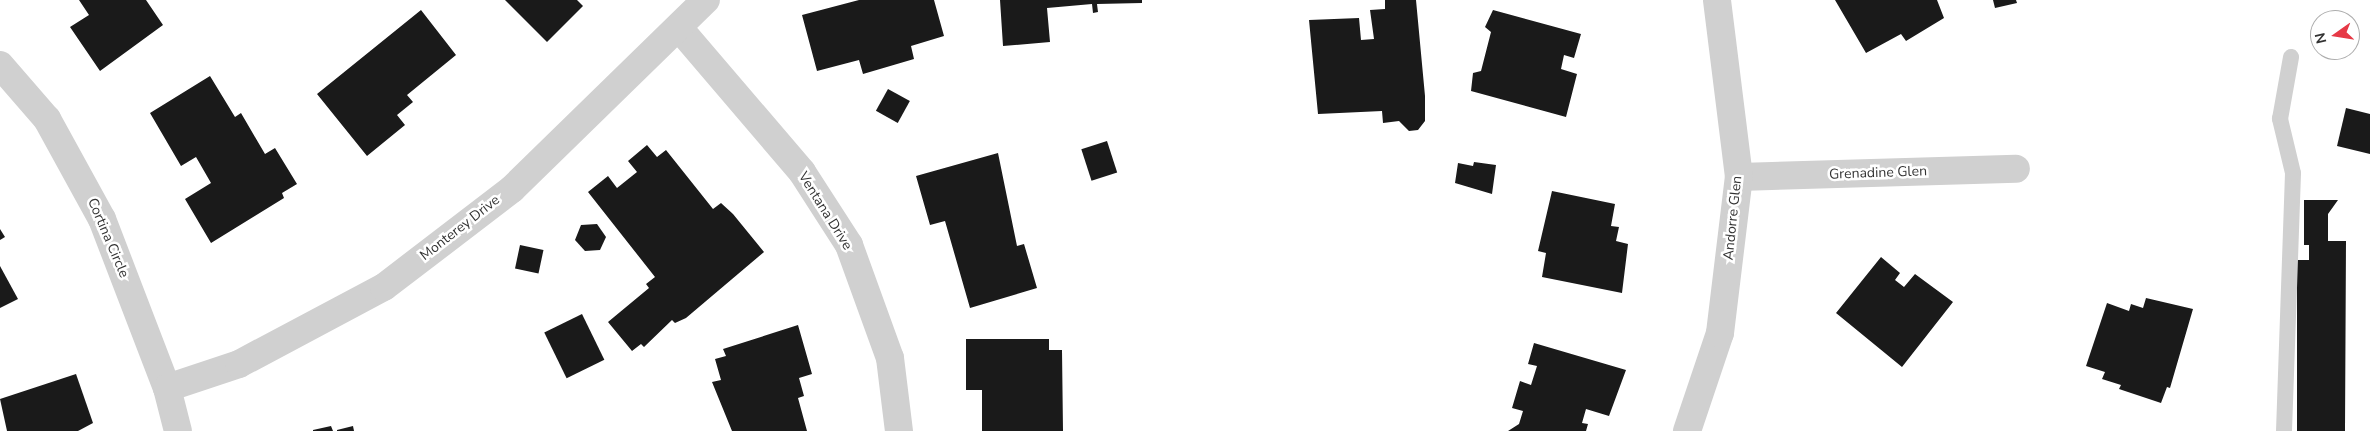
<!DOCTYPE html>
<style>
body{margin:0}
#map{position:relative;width:2370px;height:431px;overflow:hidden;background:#fff;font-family:"Nunito Sans",sans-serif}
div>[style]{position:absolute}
.building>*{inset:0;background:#1a1a1a;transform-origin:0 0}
.service>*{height:16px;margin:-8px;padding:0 8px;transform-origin:8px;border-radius:8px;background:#d0d0d0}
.minor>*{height:28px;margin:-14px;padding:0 14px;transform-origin:14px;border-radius:14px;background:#d0d0d0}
span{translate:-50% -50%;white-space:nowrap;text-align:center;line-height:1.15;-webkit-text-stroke:5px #fff;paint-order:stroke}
.street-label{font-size:14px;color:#333}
.north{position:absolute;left:2310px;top:10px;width:50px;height:50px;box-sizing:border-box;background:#fff;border:1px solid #adadad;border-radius:50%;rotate:257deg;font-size:14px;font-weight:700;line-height:20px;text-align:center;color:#333}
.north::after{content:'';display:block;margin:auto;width:18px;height:22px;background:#e63946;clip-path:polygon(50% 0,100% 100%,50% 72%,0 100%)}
</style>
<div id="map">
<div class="building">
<i style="clip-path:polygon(79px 0,146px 0,163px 25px,100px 71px,70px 27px,89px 15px)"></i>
<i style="clip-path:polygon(505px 0,577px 0,583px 6px,547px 42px)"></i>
<i style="clip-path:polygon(859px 0,934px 0,944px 36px,911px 46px,914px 59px,863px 74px,859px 60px,817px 71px,802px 15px)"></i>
<i style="clip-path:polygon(1000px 0,1142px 0,1142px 3px,1097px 4px,1098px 12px,1093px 13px,1092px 4px,1047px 8px,1050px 42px,1003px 46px)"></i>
<i style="clip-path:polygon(1385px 0,1416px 0,1425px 96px,1425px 121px,1418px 130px,1409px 131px,1399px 121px,1383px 123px,1382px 111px,1318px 114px,1309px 20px,1359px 18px,1361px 40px,1374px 39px,1370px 10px,1385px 9px)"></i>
<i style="clip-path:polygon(1835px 0,1937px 0,1944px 18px,1906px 41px,1901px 34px,1866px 53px)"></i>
<i style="clip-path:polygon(1993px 0,2016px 0,2017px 3px,1995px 8px)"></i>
<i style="clip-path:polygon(421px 10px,456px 55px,407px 95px,413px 102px,397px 115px,405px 125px,367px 156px,317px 94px)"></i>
<i style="clip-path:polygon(1493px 10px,1581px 34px,1574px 58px,1564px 55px,1561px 69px,1577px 74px,1566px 117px,1471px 91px,1473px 73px,1481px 71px,1491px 32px,1485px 27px)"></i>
<i style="clip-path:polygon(210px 76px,235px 117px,241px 113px,265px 154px,275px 148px,297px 184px,282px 193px,284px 198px,211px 243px,185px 199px,211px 183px,196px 157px,181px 166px,150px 113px)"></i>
<i style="left:888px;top:89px;width:25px;height:25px;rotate:29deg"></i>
<i style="clip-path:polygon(2346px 108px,2370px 114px,2370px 154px,2337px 146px)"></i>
<i style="left:1107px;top:141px;width:33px;height:27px;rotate:72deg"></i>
<i style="clip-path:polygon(647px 145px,657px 157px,666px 150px,713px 209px,721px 203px,733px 214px,764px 252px,686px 318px,675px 323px,672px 320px,644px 347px,641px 344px,632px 351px,608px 322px,649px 288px,646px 284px,655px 277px,588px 192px,608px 176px,617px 188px,637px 172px,628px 161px)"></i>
<i style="clip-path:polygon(998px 153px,1017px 246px,1024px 244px,1037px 288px,970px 308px,945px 221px,930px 225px,916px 176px)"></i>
<i style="clip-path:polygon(1474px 162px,1496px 165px,1492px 194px,1455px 183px,1458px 163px,1473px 166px)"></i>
<i style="clip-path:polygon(1552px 191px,1615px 204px,1611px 226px,1619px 227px,1616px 241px,1628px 244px,1622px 293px,1542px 277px,1546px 253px,1538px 251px)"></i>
<i style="clip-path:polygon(2304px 200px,2338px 200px,2328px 214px,2328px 241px,2346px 241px,2345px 431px,2297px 431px,2297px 260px,2309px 260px,2309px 245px,2304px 245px)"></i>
<i style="clip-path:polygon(597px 224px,606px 237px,600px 250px,585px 251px,575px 240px,581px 225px)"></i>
<i style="clip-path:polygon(0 229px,5px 237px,0 240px)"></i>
<i style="left:520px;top:245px;width:24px;height:24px;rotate:12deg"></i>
<i style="clip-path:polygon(1881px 257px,1900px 273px,1895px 280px,1904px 287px,1915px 274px,1953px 302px,1902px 367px,1836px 313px)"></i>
<i style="clip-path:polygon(0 266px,18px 299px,0 308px)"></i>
<i style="clip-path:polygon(2146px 298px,2193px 309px,2170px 388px,2167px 387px,2161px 403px,2119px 389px,2121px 385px,2102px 379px,2105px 372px,2086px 366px,2107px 303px,2129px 311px,2131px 304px,2143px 308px)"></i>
<i style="left:582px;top:314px;width:51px;height:42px;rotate:64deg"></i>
<i style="clip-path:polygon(798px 325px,812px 374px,799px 378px,804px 396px,798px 398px,807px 431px,732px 431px,712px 382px,721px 380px,715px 359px,726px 356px,723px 349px)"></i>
<i style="clip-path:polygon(966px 339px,1049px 339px,1049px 350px,1062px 350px,1063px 431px,982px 431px,982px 390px,966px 390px)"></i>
<i style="clip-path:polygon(1534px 343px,1626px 370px,1609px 416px,1586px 409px,1582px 423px,1588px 424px,1586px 431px,1508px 431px,1519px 424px,1523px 411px,1512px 408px,1520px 381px,1531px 385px,1537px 366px,1528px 364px)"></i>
<i style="clip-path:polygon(76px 374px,93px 423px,78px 431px,7px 431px,0 399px)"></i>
<i style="clip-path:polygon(331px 426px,333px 431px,313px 431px,313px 430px)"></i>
<i style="clip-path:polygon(353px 426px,354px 431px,337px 431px,337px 430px)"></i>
</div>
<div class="service">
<i style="left:2284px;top:431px;width:258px;rotate:-88deg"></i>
<i style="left:2293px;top:173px;width:56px;rotate:-103.5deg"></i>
<i style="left:2280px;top:119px;width:63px;rotate:-79.9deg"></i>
</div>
<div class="minor">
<i style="left:679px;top:28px;width:189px;rotate:49.5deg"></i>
<i style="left:802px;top:172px;width:87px;rotate:57.2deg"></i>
<i style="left:849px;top:245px;width:120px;rotate:70.1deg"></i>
<i style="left:890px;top:358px;width:74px;rotate:83deg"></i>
<i style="left:0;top:65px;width:72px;rotate:49deg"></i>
<i style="left:47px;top:119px;width:114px;rotate:61.2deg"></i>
<i style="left:102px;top:219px;width:181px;rotate:69deg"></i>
<i style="left:167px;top:388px;width:44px;rotate:75.7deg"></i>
<i style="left:1739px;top:177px;width:277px;rotate:-1.7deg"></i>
<i style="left:167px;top:388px;width:76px;rotate:-18.4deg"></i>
<i style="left:239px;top:364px;width:164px;rotate:-28deg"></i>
<i style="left:384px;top:287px;width:161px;rotate:-37.4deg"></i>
<i style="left:512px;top:189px;width:271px;rotate:-44.3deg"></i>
<i style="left:1687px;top:431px;width:103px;rotate:-71.4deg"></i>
<i style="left:1720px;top:333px;width:157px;rotate:-83.1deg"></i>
<i style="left:1739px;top:177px;width:178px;rotate:-97.1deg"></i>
</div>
<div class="street-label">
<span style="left:1878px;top:173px;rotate:-2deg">Grenadine Glen</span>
<span style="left:825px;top:211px;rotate:58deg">Ventana Drive</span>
<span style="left:1733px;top:218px;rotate:-84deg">Andorre Glen</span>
<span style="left:460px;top:228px;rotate:-38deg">Monterey Drive</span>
<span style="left:108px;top:238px;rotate:67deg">Cortina Circle</span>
</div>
<div class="north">N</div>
</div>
